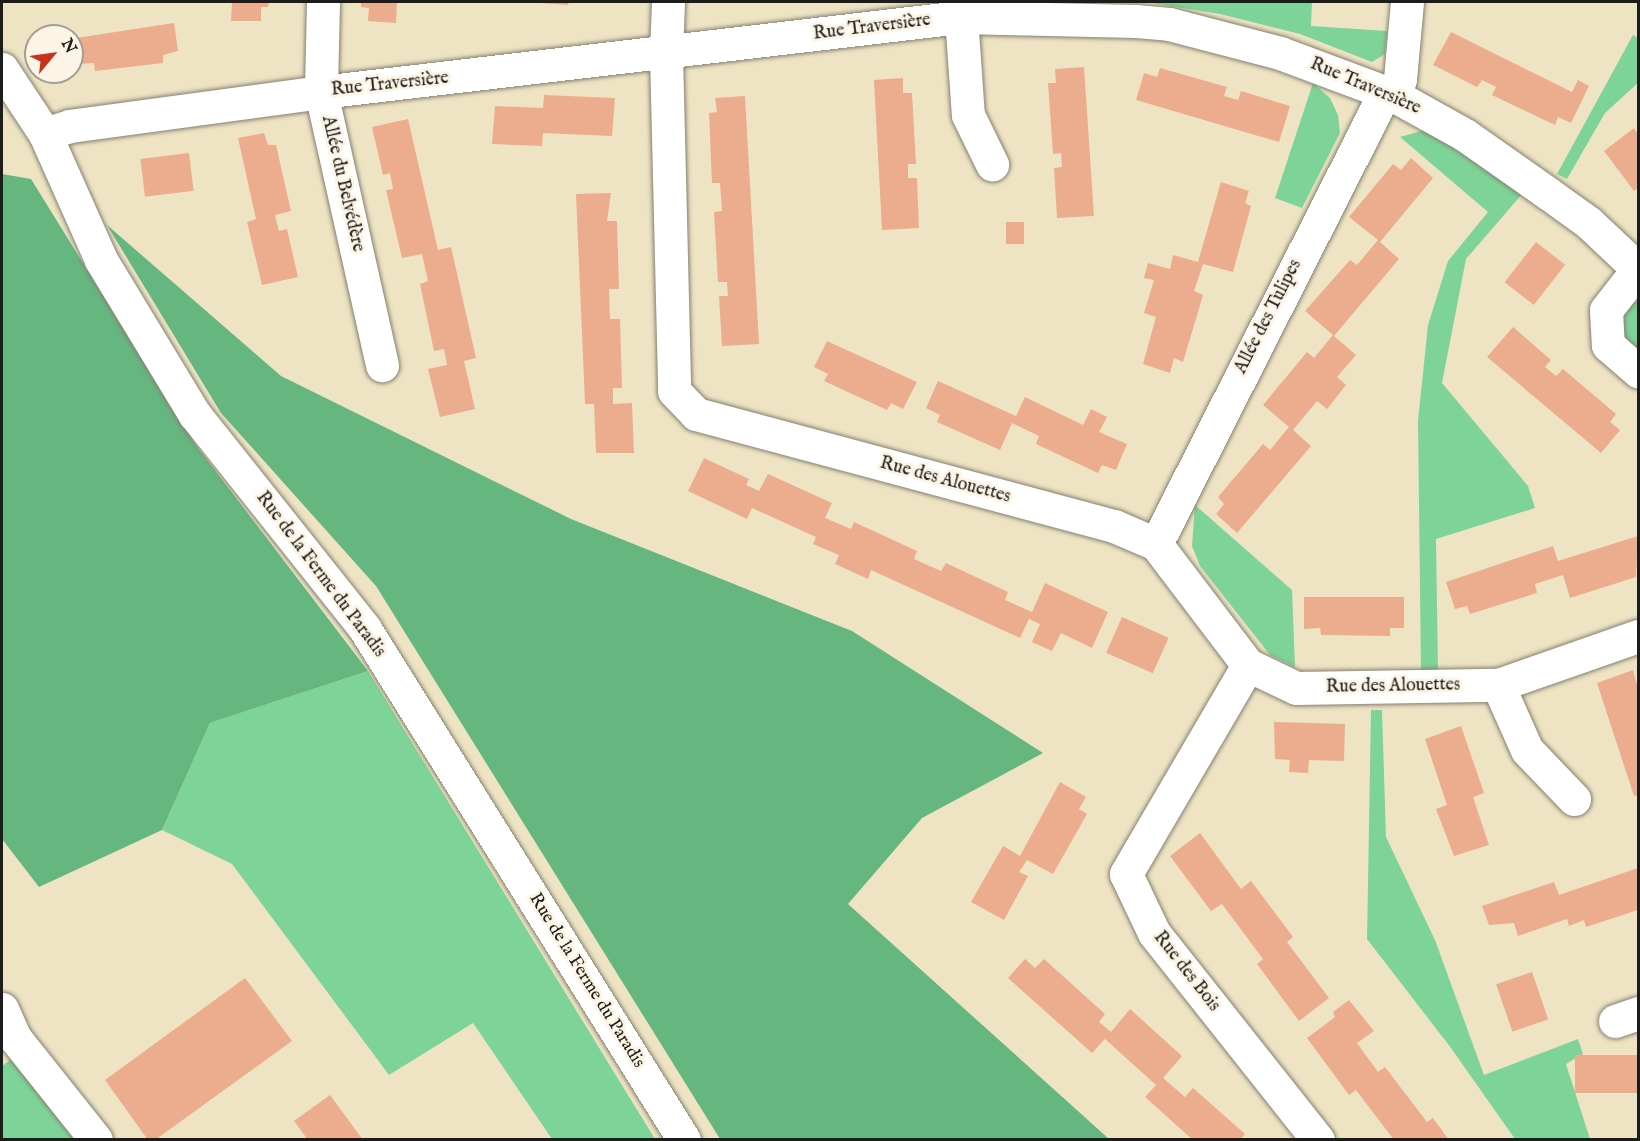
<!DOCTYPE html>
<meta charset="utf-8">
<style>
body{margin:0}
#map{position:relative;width:1640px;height:1141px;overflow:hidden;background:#eee4c4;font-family:"IM FELL English",serif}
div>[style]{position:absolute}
.green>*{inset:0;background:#7ed498}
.forest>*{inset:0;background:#66b680}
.building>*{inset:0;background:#ecac8e;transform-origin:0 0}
.roads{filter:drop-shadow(0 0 2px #858070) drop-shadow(0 0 2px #858070)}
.street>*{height:33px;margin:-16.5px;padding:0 16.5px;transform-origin:16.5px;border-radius:16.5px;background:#fff}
span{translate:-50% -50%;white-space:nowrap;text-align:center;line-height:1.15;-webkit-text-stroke:6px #fcf5e5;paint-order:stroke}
.street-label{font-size:18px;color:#1c1c1c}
.frame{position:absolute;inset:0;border:3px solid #1c1c1c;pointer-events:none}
.north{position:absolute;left:24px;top:24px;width:60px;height:60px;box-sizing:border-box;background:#fcf5e5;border:2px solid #a29e95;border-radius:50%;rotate:61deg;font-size:16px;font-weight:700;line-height:24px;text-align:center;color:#1c1c1c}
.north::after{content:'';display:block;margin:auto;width:21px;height:27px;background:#c8321e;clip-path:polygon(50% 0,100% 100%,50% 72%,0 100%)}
</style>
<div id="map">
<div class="green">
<i style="clip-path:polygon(1146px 2px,1312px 2px,1311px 26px,1387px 31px,1385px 54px,1372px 62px,1300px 34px,1220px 14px)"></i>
<i style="clip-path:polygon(1633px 35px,1638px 38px,1638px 83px,1605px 113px,1567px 179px,1557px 174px)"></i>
<i style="clip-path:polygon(1313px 83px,1330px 98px,1338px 115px,1340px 133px,1302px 208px,1275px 198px)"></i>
<i style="clip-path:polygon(1425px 130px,1523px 193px,1466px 259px,1442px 383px,1528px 486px,1535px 508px,1436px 539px,1438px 671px,1421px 672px,1418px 421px,1428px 325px,1448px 261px,1488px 212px,1400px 137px)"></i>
<i style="clip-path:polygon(1633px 302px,1638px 302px,1638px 350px,1619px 331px,1618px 319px)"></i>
<i style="clip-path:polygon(1195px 505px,1292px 590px,1295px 667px,1270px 655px,1200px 566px,1192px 546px)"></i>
<i style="clip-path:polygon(368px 671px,655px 1139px,552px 1139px,473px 1023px,389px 1075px,232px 864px,162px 830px,210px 723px)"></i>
<i style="clip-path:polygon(1371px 710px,1382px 710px,1386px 837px,1435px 940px,1484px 1075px,1578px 1039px,1583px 1054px,1566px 1064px,1590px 1139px,1515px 1139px,1451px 1048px,1367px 939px)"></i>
<i style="clip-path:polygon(14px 1057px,79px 1139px,2px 1139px,2px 1066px)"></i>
</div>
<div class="forest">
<i style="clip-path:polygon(2px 174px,31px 179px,195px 444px,368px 671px,210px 723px,162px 830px,39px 887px,2px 839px)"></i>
<i style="clip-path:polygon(107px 225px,281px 376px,571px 519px,852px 631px,1043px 753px,922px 818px,848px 904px,1109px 1139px,720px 1139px,376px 586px,221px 413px)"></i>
</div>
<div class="building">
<i style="clip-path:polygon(232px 2px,269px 2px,268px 7px,261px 7px,261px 21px,231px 21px)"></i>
<i style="clip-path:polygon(361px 2px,397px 2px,396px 23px,368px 21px,369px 8px,361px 7px)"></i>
<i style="clip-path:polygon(525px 2px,569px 2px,568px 5px)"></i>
<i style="clip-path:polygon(174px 23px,178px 51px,163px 55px,163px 63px,95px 71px,94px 63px,79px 64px,76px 38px)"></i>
<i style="clip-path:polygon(1451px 32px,1572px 92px,1578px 80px,1589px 86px,1571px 123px,1558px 117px,1555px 125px,1492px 95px,1496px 87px,1482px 80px,1477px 87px,1433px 65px)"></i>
<i style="clip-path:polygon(1084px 67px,1094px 216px,1057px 218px,1054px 168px,1062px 167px,1061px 153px,1053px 154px,1048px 83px,1056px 83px,1055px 69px)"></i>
<i style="clip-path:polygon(1160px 68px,1227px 87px,1224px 96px,1238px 100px,1241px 91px,1290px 106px,1279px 142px,1136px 100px,1144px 73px,1157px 77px)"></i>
<i style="clip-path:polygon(903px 78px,903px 93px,912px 93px,916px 164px,908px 164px,908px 178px,917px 178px,919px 228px,882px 230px,874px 80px)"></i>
<i style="clip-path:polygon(544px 95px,615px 98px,612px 136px,543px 133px,542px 146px,492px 144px,495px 106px,543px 108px)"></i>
<i style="clip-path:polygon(745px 96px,759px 344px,722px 346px,719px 296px,728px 296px,727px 282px,718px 282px,714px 212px,722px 211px,720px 183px,712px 183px,709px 113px,717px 112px,715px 98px)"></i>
<i style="clip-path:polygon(408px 119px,438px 250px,451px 247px,476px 358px,464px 361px,475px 409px,440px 417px,428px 369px,447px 365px,444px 349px,434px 351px,420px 284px,428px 281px,422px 254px,402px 258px,386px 190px,393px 189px,390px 173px,383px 175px,372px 127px)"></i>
<i style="clip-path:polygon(1634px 128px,1638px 134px,1638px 188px,1634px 191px,1604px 151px)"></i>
<i style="clip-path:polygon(264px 133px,268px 145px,276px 145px,291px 211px,275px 215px,279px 231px,287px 229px,298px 277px,262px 285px,247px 222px,256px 219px,238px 138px)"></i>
<i style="left:189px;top:153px;width:38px;height:49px;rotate:83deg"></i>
<i style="clip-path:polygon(1411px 158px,1433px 178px,1380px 242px,1399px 259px,1334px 336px,1356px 355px,1337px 377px,1346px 385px,1327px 409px,1317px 401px,1293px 430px,1311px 446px,1237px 533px,1216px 514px,1224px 504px,1218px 497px,1263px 444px,1270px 450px,1289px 427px,1263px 405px,1307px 352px,1314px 358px,1333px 335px,1305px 311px,1350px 260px,1357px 265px,1378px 240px,1349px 217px,1393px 164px,1401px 170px)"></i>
<i style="clip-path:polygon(1221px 182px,1249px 191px,1245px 203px,1251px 206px,1233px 272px,1203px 264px,1194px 291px,1203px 295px,1183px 362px,1174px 358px,1170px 373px,1143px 364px,1156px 317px,1144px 313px,1154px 280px,1144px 278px,1148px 263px,1170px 269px,1173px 255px,1198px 262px)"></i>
<i style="clip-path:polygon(611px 193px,607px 221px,617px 221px,619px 289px,609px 289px,610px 319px,620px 319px,622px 388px,613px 388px,613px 404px,632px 403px,634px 453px,596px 453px,594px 404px,585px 404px,576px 194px)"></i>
<i style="left:1006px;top:222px;width:18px;height:22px"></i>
<i style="left:1536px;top:242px;width:37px;height:51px;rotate:38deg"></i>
<i style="clip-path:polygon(1513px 327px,1551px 360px,1545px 367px,1556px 376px,1563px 369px,1616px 414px,1610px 422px,1620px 430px,1601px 453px,1487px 357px)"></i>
<i style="clip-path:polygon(827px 341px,917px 382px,903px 409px,891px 403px,887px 410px,824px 381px,828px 374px,814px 367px)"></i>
<i style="clip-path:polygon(938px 381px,1016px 416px,1025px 397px,1083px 425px,1091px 409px,1107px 417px,1099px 432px,1127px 444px,1116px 470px,1102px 465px,1098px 473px,1036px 444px,1039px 436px,1012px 423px,1000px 450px,937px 422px,940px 415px,926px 408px)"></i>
<i style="clip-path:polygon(704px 458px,749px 479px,746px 485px,759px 491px,768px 474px,832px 503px,825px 518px,851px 529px,854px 522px,917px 551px,914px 559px,941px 571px,946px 563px,1008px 592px,1005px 600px,1032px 612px,1045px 583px,1108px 612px,1092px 648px,1061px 633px,1052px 651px,1032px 642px,1040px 624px,1029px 619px,1020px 638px,871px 570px,868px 579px,835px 564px,839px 555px,813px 544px,816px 537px,752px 508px,747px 519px,688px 491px)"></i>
<i style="clip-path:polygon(1638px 536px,1636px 577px,1570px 598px,1563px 575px,1535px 584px,1537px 593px,1470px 614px,1467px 606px,1455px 609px,1446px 582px,1553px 546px,1558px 561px)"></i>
<i style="clip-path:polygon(1304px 597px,1404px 597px,1404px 628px,1390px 628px,1390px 636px,1321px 635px,1320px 628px,1304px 629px)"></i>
<i style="left:1122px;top:617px;width:51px;height:39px;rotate:24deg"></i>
<i style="clip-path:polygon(1633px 670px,1638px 688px,1638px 795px,1634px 796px,1597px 683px)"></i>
<i style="clip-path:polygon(1274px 722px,1345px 724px,1344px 761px,1309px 760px,1308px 773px,1289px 772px,1290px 760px,1275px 759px)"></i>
<i style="clip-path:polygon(1461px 726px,1484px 793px,1473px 797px,1489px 845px,1454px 856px,1436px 809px,1447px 805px,1425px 739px)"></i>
<i style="clip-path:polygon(1060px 782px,1086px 797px,1079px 809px,1087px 814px,1053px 874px,1027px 860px,1019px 872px,1028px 876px,1004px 920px,971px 902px,1003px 846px,1020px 856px)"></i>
<i style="clip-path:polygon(1200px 833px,1241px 889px,1251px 881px,1293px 937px,1287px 942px,1329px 998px,1299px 1021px,1257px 964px,1263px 959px,1222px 904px,1211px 911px,1170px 856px)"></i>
<i style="clip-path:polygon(1638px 868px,1638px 910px,1586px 927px,1584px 920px,1569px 926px,1567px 919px,1518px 936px,1514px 923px,1489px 925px,1482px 906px,1554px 882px,1559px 895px)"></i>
<i style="clip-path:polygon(1025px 959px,1035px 968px,1044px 959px,1105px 1014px,1099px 1022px,1111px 1032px,1130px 1009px,1182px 1056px,1163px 1078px,1185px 1097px,1193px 1088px,1245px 1134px,1240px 1140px,1193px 1140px,1145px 1097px,1156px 1085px,1105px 1039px,1092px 1053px,1008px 978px)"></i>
<i style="left:1532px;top:972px;width:50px;height:38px;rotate:71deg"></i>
<i style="clip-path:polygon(245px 978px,292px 1041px,155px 1140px,148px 1140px,105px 1080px)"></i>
<i style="clip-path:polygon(1349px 1000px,1374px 1031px,1357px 1043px,1378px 1072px,1385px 1067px,1427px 1122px,1433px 1118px,1449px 1140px,1394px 1140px,1356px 1090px,1349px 1095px,1307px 1038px,1335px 1017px,1333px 1012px)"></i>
<i style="left:1638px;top:1055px;width:38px;height:63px;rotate:90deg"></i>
<i style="clip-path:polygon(330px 1095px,363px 1140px,308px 1140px,294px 1121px)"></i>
</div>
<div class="roads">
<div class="street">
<i style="left:323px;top:2px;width:90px;rotate:91.3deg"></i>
<i style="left:321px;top:92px;width:280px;rotate:77.4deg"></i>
<i style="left:668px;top:2px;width:52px;rotate:92.2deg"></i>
<i style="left:666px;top:54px;width:337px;rotate:88.6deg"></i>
<i style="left:674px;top:391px;width:32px;rotate:46deg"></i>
<i style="left:696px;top:414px;width:433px;rotate:15deg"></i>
<i style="left:1114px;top:526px;width:46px;rotate:23.2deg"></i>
<i style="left:1156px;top:544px;width:152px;rotate:52.8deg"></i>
<i style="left:1248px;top:665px;width:53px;rotate:25.6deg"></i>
<i style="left:1296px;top:688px;width:202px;rotate:-0.9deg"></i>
<i style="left:1498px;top:685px;width:148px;rotate:-19.3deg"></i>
<i style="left:960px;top:2px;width:113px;rotate:86deg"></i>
<i style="left:968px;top:115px;width:55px;rotate:63.9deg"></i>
<i style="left:2px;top:69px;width:78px;rotate:56.5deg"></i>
<i style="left:45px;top:134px;width:138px;rotate:66deg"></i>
<i style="left:101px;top:260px;width:181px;rotate:58.8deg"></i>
<i style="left:195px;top:415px;width:273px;rotate:51.5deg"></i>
<i style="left:365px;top:629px;width:602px;rotate:58.02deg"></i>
<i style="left:1395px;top:96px;width:18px;rotate:-74deg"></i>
<i style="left:1400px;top:79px;width:77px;rotate:-84.8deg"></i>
<i style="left:45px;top:134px;width:26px;rotate:-18deg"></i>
<i style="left:70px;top:126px;width:253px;rotate:-7.7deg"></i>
<i style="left:321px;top:92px;width:643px;rotate:-6.69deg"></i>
<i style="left:960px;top:17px;width:176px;rotate:1.3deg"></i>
<i style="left:1136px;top:21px;width:33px;rotate:5deg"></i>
<i style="left:1169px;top:24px;width:115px;rotate:14.6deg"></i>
<i style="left:1280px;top:53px;width:123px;rotate:20.5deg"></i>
<i style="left:1395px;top:96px;width:80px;rotate:29.1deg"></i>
<i style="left:1465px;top:135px;width:103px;rotate:35.1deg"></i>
<i style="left:1549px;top:194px;width:49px;rotate:35.9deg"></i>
<i style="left:1589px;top:223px;width:67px;rotate:43.2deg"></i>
<i style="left:1638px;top:269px;width:52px;rotate:128deg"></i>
<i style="left:1606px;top:310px;width:35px;rotate:87deg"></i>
<i style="left:1608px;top:345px;width:40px;rotate:41deg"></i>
<i style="left:1156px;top:544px;width:507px;rotate:-63.13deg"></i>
<i style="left:1248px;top:665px;width:242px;rotate:120.3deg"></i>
<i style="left:1126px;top:874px;width:65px;rotate:64.6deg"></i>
<i style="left:1154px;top:933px;width:264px;rotate:51.6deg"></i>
<i style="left:1498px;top:685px;width:71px;rotate:66deg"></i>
<i style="left:1527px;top:750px;width:68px;rotate:46.2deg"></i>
<i style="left:2px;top:1009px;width:32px;rotate:66deg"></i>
<i style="left:15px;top:1038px;width:130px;rotate:51.5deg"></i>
<i style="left:1615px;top:1021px;width:24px;rotate:-19deg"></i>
</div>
</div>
<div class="street-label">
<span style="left:872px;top:28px;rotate:-7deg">Rue Traversière</span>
<span style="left:390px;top:85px;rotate:-6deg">Rue Traversière</span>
<span style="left:1365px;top:87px;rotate:23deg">Rue Traversière</span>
<span style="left:342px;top:184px;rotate:77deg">Allée du Belvédère</span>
<span style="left:1269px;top:317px;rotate:-63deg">Allée des Tulipes</span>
<span style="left:945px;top:481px;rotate:15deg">Rue des Alouettes</span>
<span style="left:320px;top:575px;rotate:53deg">Rue de la Ferme du Paradis</span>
<span style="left:1393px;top:687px;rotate:-1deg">Rue des Alouettes</span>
<span style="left:1186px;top:972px;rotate:52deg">Rue des Bois</span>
<span style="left:586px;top:981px;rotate:58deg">Rue de la Ferme du Paradis</span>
</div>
<div class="frame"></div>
<div class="north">N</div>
</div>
